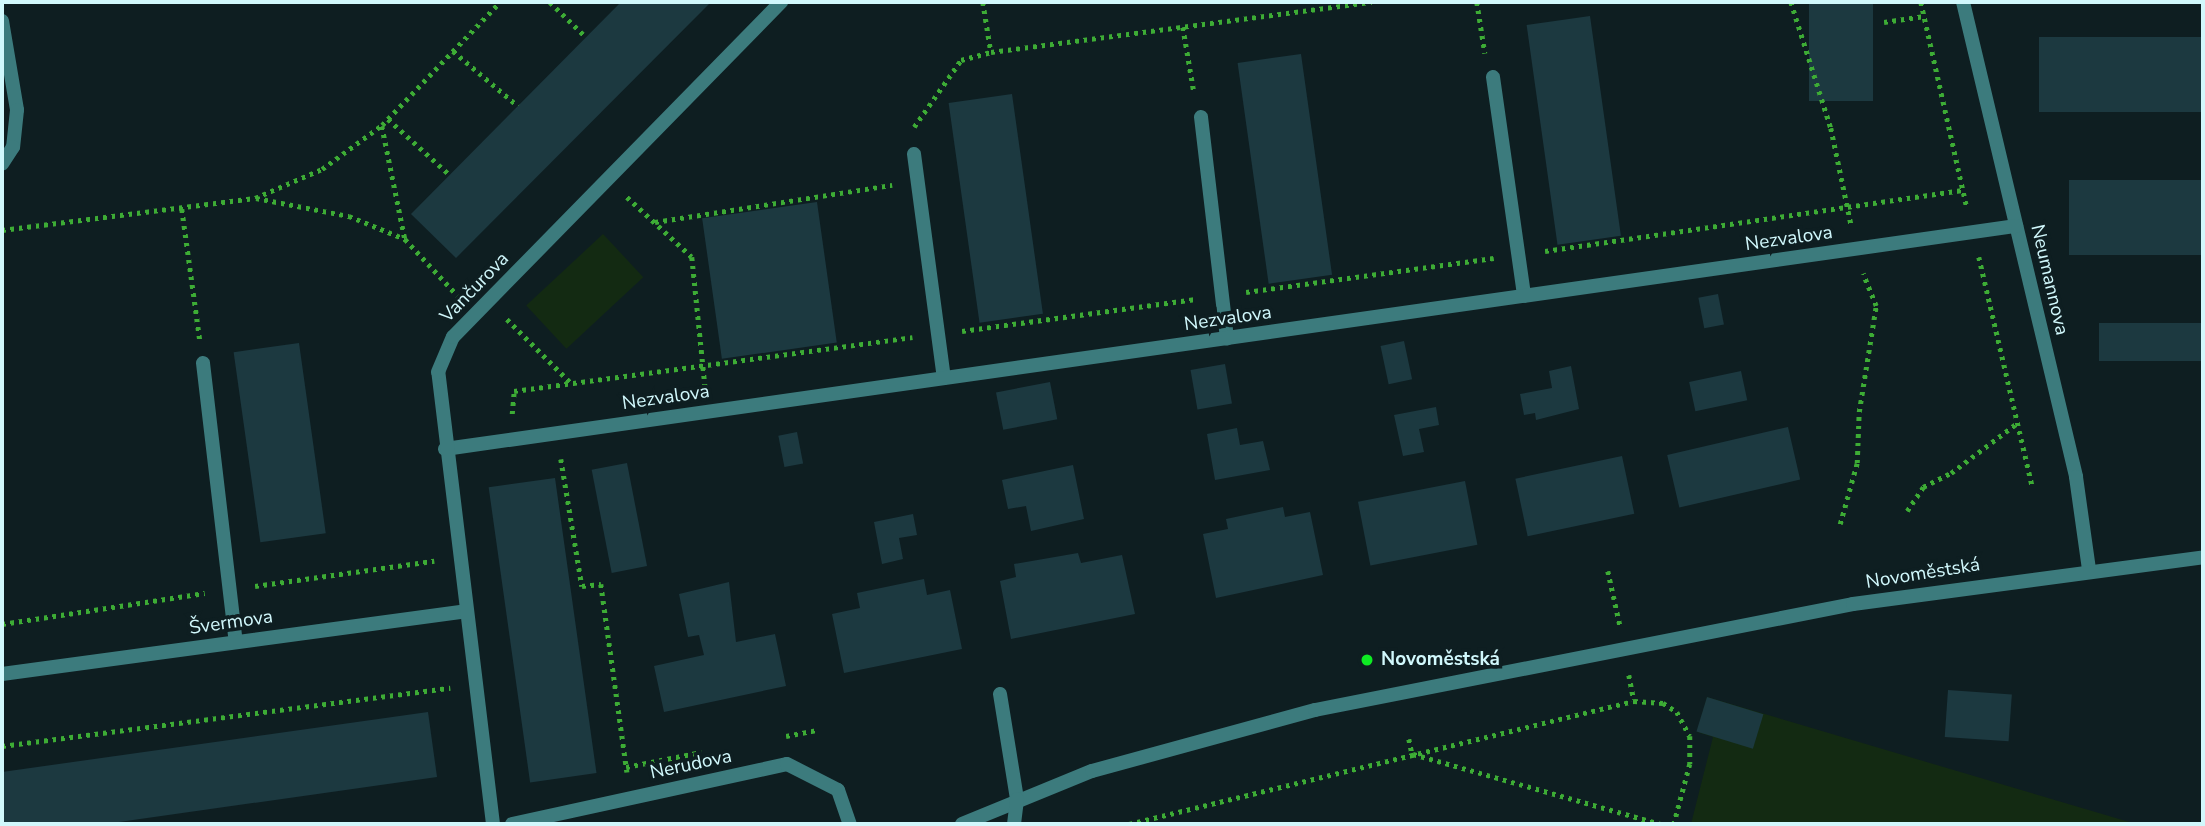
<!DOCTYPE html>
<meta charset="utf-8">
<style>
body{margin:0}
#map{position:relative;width:2205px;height:826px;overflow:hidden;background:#0e1e21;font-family:"Nunito Sans",sans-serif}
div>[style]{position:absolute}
.green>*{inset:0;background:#132a12;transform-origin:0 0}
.building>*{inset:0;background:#1c3940;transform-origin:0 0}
.path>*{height:4.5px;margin-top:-2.25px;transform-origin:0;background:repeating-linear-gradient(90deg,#3dac35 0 3.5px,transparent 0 8.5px)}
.service>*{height:14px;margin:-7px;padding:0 7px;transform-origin:7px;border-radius:7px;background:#3c7b7d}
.minor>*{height:14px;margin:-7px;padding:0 7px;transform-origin:7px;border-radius:7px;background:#3c7b7d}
.tertiary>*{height:14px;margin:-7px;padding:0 7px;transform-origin:7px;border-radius:7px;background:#3c7b7d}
.dots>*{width:19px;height:19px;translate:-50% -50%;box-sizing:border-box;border:4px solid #0e1e21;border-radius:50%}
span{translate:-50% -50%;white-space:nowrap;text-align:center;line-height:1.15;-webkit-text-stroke:7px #0e1e21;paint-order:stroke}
.street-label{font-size:19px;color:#d1f8fc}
.poi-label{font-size:19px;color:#d1f8fc;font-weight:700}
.left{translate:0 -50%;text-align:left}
.frame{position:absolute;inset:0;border:4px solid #d1f8fc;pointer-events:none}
</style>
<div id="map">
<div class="green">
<i style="left:603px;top:234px;width:59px;height:105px;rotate:47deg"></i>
<i style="clip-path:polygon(1707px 697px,2136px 824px,1691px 824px,1713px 737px,1697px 732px)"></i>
</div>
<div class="building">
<i style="clip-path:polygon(621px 2px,711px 2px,456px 258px,411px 214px)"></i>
<i style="left:1809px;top:2px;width:64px;height:99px"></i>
<i style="left:1590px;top:16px;width:222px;height:64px;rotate:82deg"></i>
<i style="left:2203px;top:37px;width:75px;height:164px;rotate:90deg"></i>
<i style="left:1301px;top:54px;width:223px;height:64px;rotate:82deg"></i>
<i style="left:1012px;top:94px;width:222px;height:64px;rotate:82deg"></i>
<i style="left:2203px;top:180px;width:75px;height:134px;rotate:90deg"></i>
<i style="left:817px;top:202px;width:142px;height:116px;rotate:82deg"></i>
<i style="left:1718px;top:294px;width:31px;height:20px;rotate:79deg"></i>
<i style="left:2203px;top:323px;width:38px;height:104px;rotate:90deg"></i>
<i style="left:1404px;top:341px;width:39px;height:24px;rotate:78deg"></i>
<i style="left:299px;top:343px;width:192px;height:66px;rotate:82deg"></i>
<i style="left:1225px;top:364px;width:40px;height:35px;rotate:80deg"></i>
<i style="clip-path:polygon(1571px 366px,1579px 409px,1536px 420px,1535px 413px,1524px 415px,1520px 394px,1552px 388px,1549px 371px)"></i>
<i style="left:1741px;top:371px;width:30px;height:53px;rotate:78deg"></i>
<i style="left:1050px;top:382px;width:38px;height:55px;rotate:79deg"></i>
<i style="clip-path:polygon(1436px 407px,1439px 425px,1419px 429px,1424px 452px,1403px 456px,1394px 415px)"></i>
<i style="left:1788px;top:427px;width:54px;height:124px;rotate:77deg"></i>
<i style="clip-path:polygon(1237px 428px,1240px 445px,1263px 441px,1270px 470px,1215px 480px,1207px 434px)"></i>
<i style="left:797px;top:432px;width:32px;height:19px;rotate:79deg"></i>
<i style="left:1622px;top:456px;width:59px;height:109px;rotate:78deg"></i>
<i style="left:627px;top:463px;width:105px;height:36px;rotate:79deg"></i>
<i style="clip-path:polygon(1073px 465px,1084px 519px,1031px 531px,1026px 506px,1008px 509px,1002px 480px)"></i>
<i style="left:555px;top:478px;width:298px;height:67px;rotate:82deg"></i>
<i style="left:1465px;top:481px;width:65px;height:109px;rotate:79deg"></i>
<i style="clip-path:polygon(1283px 507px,1285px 517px,1310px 512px,1323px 575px,1216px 598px,1203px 534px,1228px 529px,1226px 519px)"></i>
<i style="clip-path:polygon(913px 514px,917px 535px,899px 538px,903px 559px,882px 564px,874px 522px)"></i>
<i style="clip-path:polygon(1078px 553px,1081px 563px,1122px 555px,1135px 614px,1011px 639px,1000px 581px,1016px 577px,1014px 564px)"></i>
<i style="clip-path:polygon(924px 579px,927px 595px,950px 590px,962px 649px,844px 673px,832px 614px,860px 608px,857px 593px)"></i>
<i style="clip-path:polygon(729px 582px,736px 642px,775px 634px,786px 686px,664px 712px,654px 666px,704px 655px,699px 635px,688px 637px,679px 594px)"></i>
<i style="left:1948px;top:690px;width:64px;height:47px;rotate:4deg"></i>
<i style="left:1707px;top:697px;width:59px;height:36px;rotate:17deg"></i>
<i style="clip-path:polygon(428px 712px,437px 777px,105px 824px,2px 824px,2px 772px)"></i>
</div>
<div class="path">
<i style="left:550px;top:2px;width:50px;rotate:44.2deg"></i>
<i style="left:983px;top:2px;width:51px;rotate:80.9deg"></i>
<i style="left:1477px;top:2px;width:52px;rotate:81.1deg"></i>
<i style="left:1791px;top:2px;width:132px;rotate:72.4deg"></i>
<i style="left:1831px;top:128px;width:98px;rotate:78.2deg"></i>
<i style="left:1921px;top:2px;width:211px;rotate:77.4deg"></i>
<i style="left:1884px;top:22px;width:41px;rotate:-8.3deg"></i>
<i style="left:1183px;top:27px;width:66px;rotate:80.4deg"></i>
<i style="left:453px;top:51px;width:85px;rotate:40.2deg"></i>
<i style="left:388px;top:119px;width:84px;rotate:42.1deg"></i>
<i style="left:382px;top:126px;width:115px;rotate:78.5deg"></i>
<i style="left:914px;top:127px;width:82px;rotate:-55deg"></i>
<i style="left:961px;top:60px;width:31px;rotate:-15deg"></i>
<i style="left:991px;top:52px;width:384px;rotate:-7.5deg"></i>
<i style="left:627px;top:197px;width:88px;rotate:42.7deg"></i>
<i style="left:692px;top:257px;width:130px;rotate:84.2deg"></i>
<i style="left:256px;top:198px;width:95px;rotate:11deg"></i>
<i style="left:349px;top:216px;width:61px;rotate:22.3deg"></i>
<i style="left:405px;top:239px;width:78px;rotate:47.1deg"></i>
<i style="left:182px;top:209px;width:132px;rotate:82.2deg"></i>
<i style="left:655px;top:222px;width:240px;rotate:-8.9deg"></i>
<i style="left:2px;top:230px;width:255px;rotate:-7.2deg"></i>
<i style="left:255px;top:198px;width:73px;rotate:-23.4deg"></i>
<i style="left:322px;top:169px;width:74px;rotate:-36.3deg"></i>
<i style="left:382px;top:125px;width:170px;rotate:-46.2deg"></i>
<i style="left:1545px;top:251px;width:422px;rotate:-8.3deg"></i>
<i style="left:1979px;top:257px;width:234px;rotate:76.9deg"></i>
<i style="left:1246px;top:292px;width:250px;rotate:-7.8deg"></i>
<i style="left:507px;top:319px;width:89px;rotate:45deg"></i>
<i style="left:962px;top:331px;width:236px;rotate:-7.8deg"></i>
<i style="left:512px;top:414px;width:23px;rotate:-85deg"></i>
<i style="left:514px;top:391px;width:402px;rotate:-7.7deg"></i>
<i style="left:561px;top:459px;width:129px;rotate:80.6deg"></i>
<i style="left:582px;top:586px;width:19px;rotate:-6deg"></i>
<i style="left:601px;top:584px;width:190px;rotate:82.1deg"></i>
<i style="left:1907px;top:511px;width:29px;rotate:-56deg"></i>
<i style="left:1923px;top:487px;width:31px;rotate:-27deg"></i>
<i style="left:1951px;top:473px;width:83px;rotate:-37.1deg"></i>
<i style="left:1840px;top:524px;width:63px;rotate:-74.4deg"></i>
<i style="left:1857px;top:463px;width:51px;rotate:-87.8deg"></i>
<i style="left:1859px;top:412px;width:107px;rotate:-80.9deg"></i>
<i style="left:1876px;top:306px;width:35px;rotate:-112deg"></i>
<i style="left:1608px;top:571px;width:55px;rotate:77.5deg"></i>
<i style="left:255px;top:586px;width:181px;rotate:-8deg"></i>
<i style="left:2px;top:624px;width:205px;rotate:-8.7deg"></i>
<i style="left:1629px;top:675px;width:26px;rotate:79deg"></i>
<i style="left:1634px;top:701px;width:29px;rotate:4deg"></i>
<i style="left:1663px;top:703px;width:17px;rotate:33deg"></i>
<i style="left:1677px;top:712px;width:27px;rotate:62deg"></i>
<i style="left:1690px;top:736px;width:28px;rotate:90deg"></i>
<i style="left:1690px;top:764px;width:62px;rotate:104.9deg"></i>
<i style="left:786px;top:736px;width:31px;rotate:-11deg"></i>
<i style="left:1409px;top:739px;width:14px;rotate:78deg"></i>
<i style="left:2px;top:746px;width:452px;rotate:-7.4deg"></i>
<i style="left:1413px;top:754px;width:258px;rotate:15.8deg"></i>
<i style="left:626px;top:767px;width:77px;rotate:-11.2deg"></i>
<i style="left:1129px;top:824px;width:520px;rotate:-13.69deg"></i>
</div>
<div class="service">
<i style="left:2px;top:21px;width:90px;rotate:80.4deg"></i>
<i style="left:17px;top:110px;width:37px;rotate:96deg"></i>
<i style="left:13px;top:147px;width:20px;rotate:123deg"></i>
<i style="left:1493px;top:77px;width:221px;rotate:81.9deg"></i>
<i style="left:1201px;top:117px;width:223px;rotate:83.3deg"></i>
<i style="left:914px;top:154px;width:226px;rotate:82.4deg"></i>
<i style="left:203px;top:363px;width:281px;rotate:83.3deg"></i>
<i style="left:1000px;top:694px;width:106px;rotate:80.8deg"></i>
</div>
<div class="minor">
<i style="left:1963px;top:2px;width:488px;rotate:76.6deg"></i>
<i style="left:2076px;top:477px;width:93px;rotate:82deg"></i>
<i style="left:445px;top:449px;width:1587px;rotate:-8.08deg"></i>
<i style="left:2px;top:674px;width:468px;rotate:-7.7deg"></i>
<i style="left:493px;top:824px;width:455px;rotate:-96.9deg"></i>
<i style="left:438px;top:372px;width:38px;rotate:-67deg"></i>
<i style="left:453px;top:337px;width:469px;rotate:-45.6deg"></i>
<i style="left:512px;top:824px;width:281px;rotate:-12.3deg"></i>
<i style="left:787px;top:764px;width:57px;rotate:27deg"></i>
<i style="left:838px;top:790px;width:36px;rotate:71deg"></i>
</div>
<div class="tertiary">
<i style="left:962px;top:824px;width:140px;rotate:-22.2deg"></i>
<i style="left:1092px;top:771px;width:231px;rotate:-15.3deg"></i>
<i style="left:1315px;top:710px;width:548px;rotate:-11.15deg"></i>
<i style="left:1853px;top:604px;width:353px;rotate:-7.6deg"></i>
<i style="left:1014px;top:824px;width:25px;rotate:-83deg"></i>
</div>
<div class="dots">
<i style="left:1367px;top:660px;background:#0eeb23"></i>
</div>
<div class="street-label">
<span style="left:1789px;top:239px;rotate:-8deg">Nezvalova</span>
<span style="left:2049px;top:280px;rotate:77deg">Neumannova</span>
<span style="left:475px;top:288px;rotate:-46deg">Vančurova</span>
<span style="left:1228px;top:319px;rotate:-8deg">Nezvalova</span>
<span style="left:666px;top:398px;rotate:-8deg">Nezvalova</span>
<span style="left:1923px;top:574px;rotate:-9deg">Novoměstská</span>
<span style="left:231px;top:623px;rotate:-8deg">Švermova</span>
<span style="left:691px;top:765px;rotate:-12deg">Nerudova</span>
</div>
<div class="poi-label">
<span class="left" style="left:1381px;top:660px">Novoměstská</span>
</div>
<div class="frame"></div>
</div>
